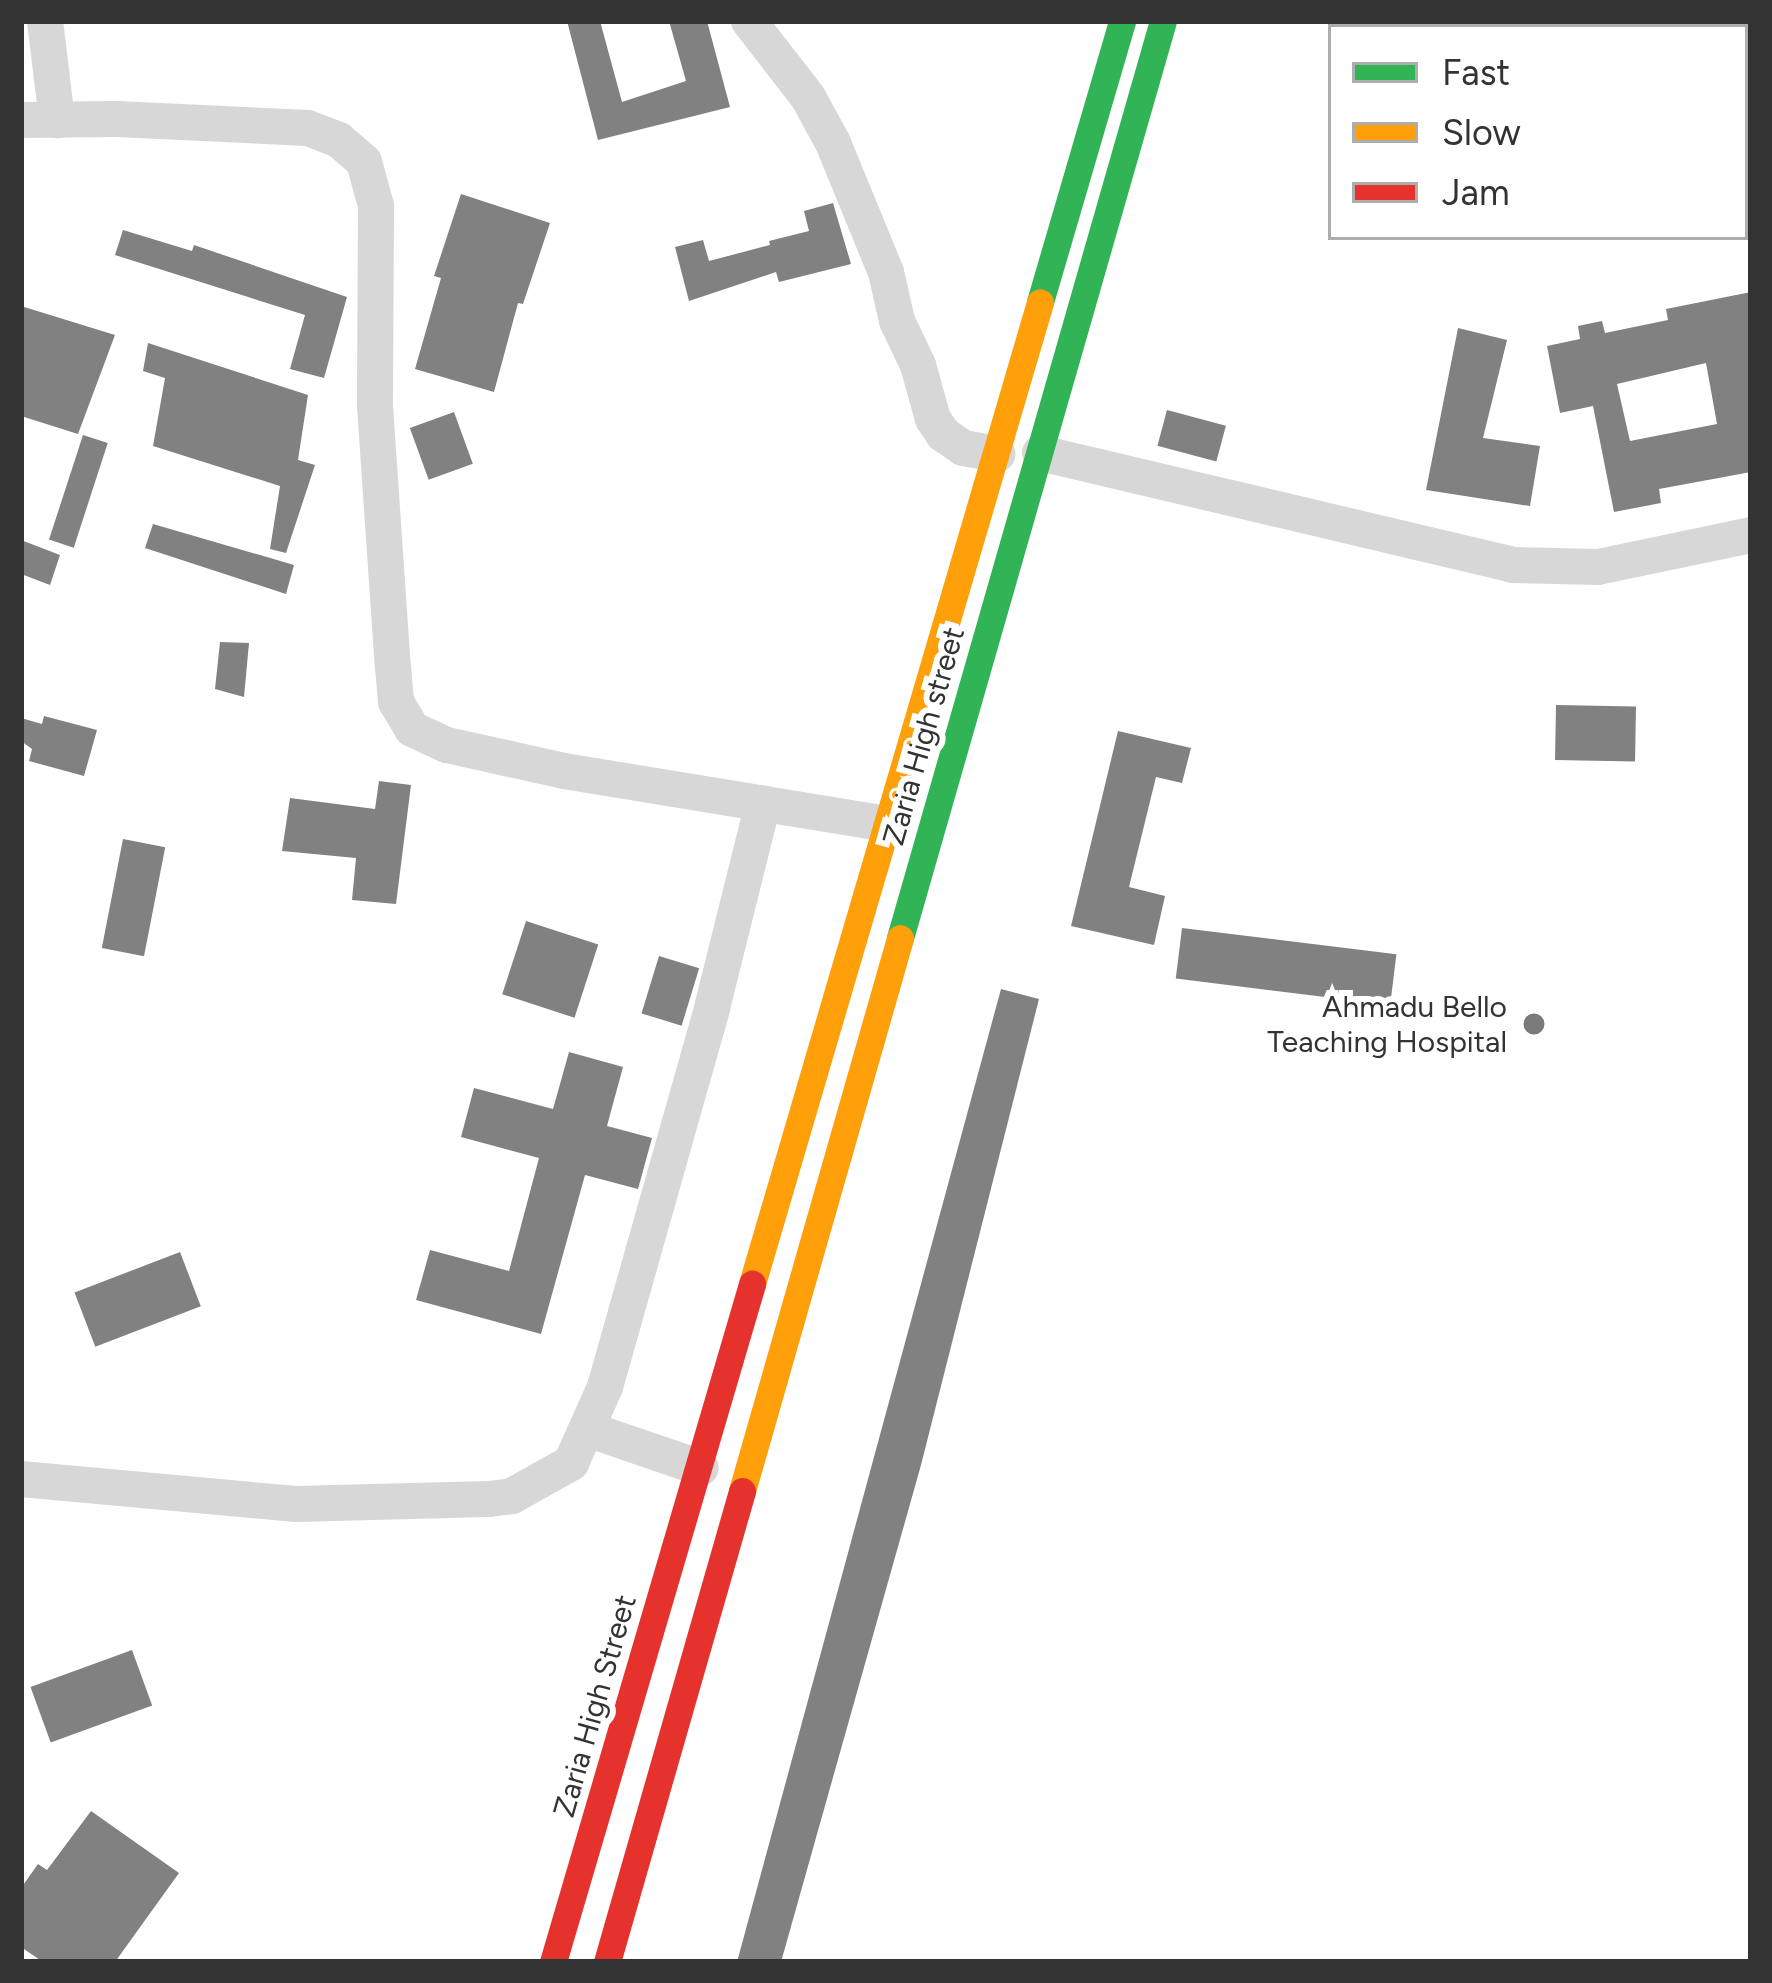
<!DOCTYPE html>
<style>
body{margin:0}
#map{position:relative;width:1772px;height:1983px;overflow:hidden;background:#fff;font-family:Figtree,sans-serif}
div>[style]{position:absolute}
.building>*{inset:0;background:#818181;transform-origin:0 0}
.street>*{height:36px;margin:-18px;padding:0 18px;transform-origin:18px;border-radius:18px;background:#d7d7d7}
.fast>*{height:27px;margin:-13.5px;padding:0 13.5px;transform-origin:13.5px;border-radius:13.5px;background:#30b455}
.slow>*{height:27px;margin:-13.5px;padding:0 13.5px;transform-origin:13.5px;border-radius:13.5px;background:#ff9f0a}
.jam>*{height:27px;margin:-13.5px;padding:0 13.5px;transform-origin:13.5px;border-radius:13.5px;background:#e5322d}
.dots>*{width:33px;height:33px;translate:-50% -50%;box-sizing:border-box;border:6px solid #fff;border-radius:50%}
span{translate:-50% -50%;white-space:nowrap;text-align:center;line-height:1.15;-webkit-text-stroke:12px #fff;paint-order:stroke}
.street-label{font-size:30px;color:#333}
.poi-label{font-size:30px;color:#333}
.right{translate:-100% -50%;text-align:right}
.frame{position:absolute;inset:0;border:24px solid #333;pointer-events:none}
.legend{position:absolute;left:1328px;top:24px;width:420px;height:216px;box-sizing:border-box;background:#fff;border:3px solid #adadad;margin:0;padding:15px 21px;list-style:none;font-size:36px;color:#333}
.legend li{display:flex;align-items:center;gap:24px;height:60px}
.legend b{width:60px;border:3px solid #adadad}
</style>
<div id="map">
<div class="building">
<i style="clip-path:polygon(567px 21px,600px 21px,622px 102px,686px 81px,669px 21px,707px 21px,730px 107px,598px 140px)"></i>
<i style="clip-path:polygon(461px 194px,550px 223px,523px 304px,518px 303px,494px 392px,415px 369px,441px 278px,434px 276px)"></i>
<i style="clip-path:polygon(833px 203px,851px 264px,779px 282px,776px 272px,689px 301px,675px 247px,703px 240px,709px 261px,770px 245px,769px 241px,809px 231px,804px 211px)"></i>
<i style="clip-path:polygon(123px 230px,192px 251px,194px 245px,347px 297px,324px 378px,290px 369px,305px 315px,115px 255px)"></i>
<i style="clip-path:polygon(evenodd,1751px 292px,1751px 472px,1659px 489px,1661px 503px,1614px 512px,1593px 406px,1560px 413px,1547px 346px,1580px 339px,1578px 326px,1602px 321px,1605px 333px,1668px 320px,1666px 309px,1751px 292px,1706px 363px,1717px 424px,1630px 441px,1617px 384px,1706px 363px)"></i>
<i style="clip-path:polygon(21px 306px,115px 335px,78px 434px,21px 416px)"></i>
<i style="clip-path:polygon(1458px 328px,1507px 340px,1483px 438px,1540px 446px,1530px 506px,1426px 490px)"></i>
<i style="clip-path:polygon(148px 343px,308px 395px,298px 460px,315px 465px,286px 553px,270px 549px,280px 486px,153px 446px,165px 378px,143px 371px)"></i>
<i style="left:1167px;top:410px;width:61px;height:37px;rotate:15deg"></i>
<i style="left:454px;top:412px;width:55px;height:47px;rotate:70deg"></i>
<i style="left:83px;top:435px;width:26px;height:110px;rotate:18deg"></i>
<i style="clip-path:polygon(153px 524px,294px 565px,286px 594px,145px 548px)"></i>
<i style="clip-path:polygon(21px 540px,60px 555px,50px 585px,21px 574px)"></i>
<i style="clip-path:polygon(220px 642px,249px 643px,244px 697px,215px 689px)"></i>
<i style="left:1556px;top:705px;width:80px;height:55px;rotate:1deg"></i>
<i style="clip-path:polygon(44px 716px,97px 730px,84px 776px,29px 761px,32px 749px,21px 741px,21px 718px,42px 724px)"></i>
<i style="clip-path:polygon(1118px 731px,1191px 748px,1182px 783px,1156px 777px,1129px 887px,1165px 896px,1154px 945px,1071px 926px)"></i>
<i style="clip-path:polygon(379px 781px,411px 785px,396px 904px,352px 900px,356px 858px,282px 851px,290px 798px,375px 809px)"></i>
<i style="left:123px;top:839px;width:43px;height:111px;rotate:11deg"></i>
<i style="left:526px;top:921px;width:76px;height:77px;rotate:18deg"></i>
<i style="left:1182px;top:928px;width:216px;height:51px;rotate:7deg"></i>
<i style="left:659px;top:956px;width:42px;height:60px;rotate:17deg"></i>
<i style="clip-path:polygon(1001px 989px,1039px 999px,921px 1465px,781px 1962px,737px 1962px)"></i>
<i style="clip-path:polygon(569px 1052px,623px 1067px,607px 1126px,652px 1138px,638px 1189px,585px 1175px,541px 1334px,416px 1300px,430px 1250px,509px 1271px,539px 1158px,461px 1137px,474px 1088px,553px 1109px)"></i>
<i style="left:180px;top:1252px;width:58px;height:113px;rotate:69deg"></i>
<i style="left:132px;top:1650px;width:59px;height:108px;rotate:70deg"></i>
<i style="clip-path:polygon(91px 1811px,179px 1873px,115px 1962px,43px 1962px,21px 1947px,21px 1888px,38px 1864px,47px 1870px)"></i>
</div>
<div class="street">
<i style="left:45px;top:21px;width:100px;rotate:83.1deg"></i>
<i style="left:749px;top:21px;width:96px;rotate:52.2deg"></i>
<i style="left:808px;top:97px;width:52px;rotate:61.5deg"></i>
<i style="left:833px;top:143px;width:139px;rotate:67.7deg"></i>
<i style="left:886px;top:272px;width:50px;rotate:77.3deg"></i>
<i style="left:897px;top:321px;width:49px;rotate:64.5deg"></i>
<i style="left:918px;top:365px;width:56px;rotate:74.5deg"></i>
<i style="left:933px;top:419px;width:18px;rotate:56deg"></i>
<i style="left:943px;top:434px;width:24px;rotate:35deg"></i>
<i style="left:963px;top:448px;width:35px;rotate:10deg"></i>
<i style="left:21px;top:120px;width:96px;rotate:-0.6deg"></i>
<i style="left:117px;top:119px;width:191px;rotate:2.7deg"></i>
<i style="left:308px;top:128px;width:33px;rotate:21deg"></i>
<i style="left:339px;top:140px;width:33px;rotate:41deg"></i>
<i style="left:364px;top:162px;width:46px;rotate:74.7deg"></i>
<i style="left:376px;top:206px;width:200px;rotate:90.3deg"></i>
<i style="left:375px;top:406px;width:262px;rotate:86.1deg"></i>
<i style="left:393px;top:667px;width:35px;rotate:85deg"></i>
<i style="left:396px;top:702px;width:31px;rotate:59deg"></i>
<i style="left:412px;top:729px;width:38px;rotate:25deg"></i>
<i style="left:447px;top:745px;width:120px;rotate:12.5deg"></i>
<i style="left:564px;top:771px;width:329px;rotate:9.3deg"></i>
<i style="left:1040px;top:453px;width:485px;rotate:13.3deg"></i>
<i style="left:1512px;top:565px;width:86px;rotate:1.3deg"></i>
<i style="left:1598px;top:567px;width:156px;rotate:-11.8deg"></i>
<i style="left:590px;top:1430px;width:117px;rotate:18.9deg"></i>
<i style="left:21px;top:1479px;width:276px;rotate:5.2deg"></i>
<i style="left:296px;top:1504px;width:193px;rotate:-1.5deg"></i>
<i style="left:489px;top:1499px;width:23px;rotate:-7deg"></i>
<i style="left:512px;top:1496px;width:68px;rotate:-29.2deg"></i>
<i style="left:571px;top:1463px;width:83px;rotate:-65.9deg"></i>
<i style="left:605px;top:1387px;width:394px;rotate:-74.2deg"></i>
<i style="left:712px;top:1008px;width:211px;rotate:-76deg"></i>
</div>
<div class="fast">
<i style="left:1040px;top:302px;width:293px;rotate:-73.7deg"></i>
<i style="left:900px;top:938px;width:954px;rotate:-74deg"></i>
</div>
<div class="slow">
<i style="left:752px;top:1284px;width:1023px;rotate:-73.65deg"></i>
<i style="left:742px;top:1491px;width:575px;rotate:-74.05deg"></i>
</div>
<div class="jam">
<i style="left:553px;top:1962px;width:707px;rotate:-73.64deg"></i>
<i style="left:607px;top:1962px;width:490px;rotate:-74deg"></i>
</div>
<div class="dots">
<i style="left:1534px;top:1024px;background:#7a7a7a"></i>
</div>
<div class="street-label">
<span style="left:924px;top:736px;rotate:-74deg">Zaria High street</span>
<span style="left:595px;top:1706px;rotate:-74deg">Zaria High Street</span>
</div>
<div class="poi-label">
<span class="right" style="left:1507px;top:1024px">Ahmadu Bello<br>Teaching Hospital</span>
</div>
<div class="frame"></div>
<ul class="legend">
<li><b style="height:15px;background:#30b455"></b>Fast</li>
<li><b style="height:15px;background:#ff9f0a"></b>Slow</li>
<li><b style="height:15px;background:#e5322d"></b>Jam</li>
</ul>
</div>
